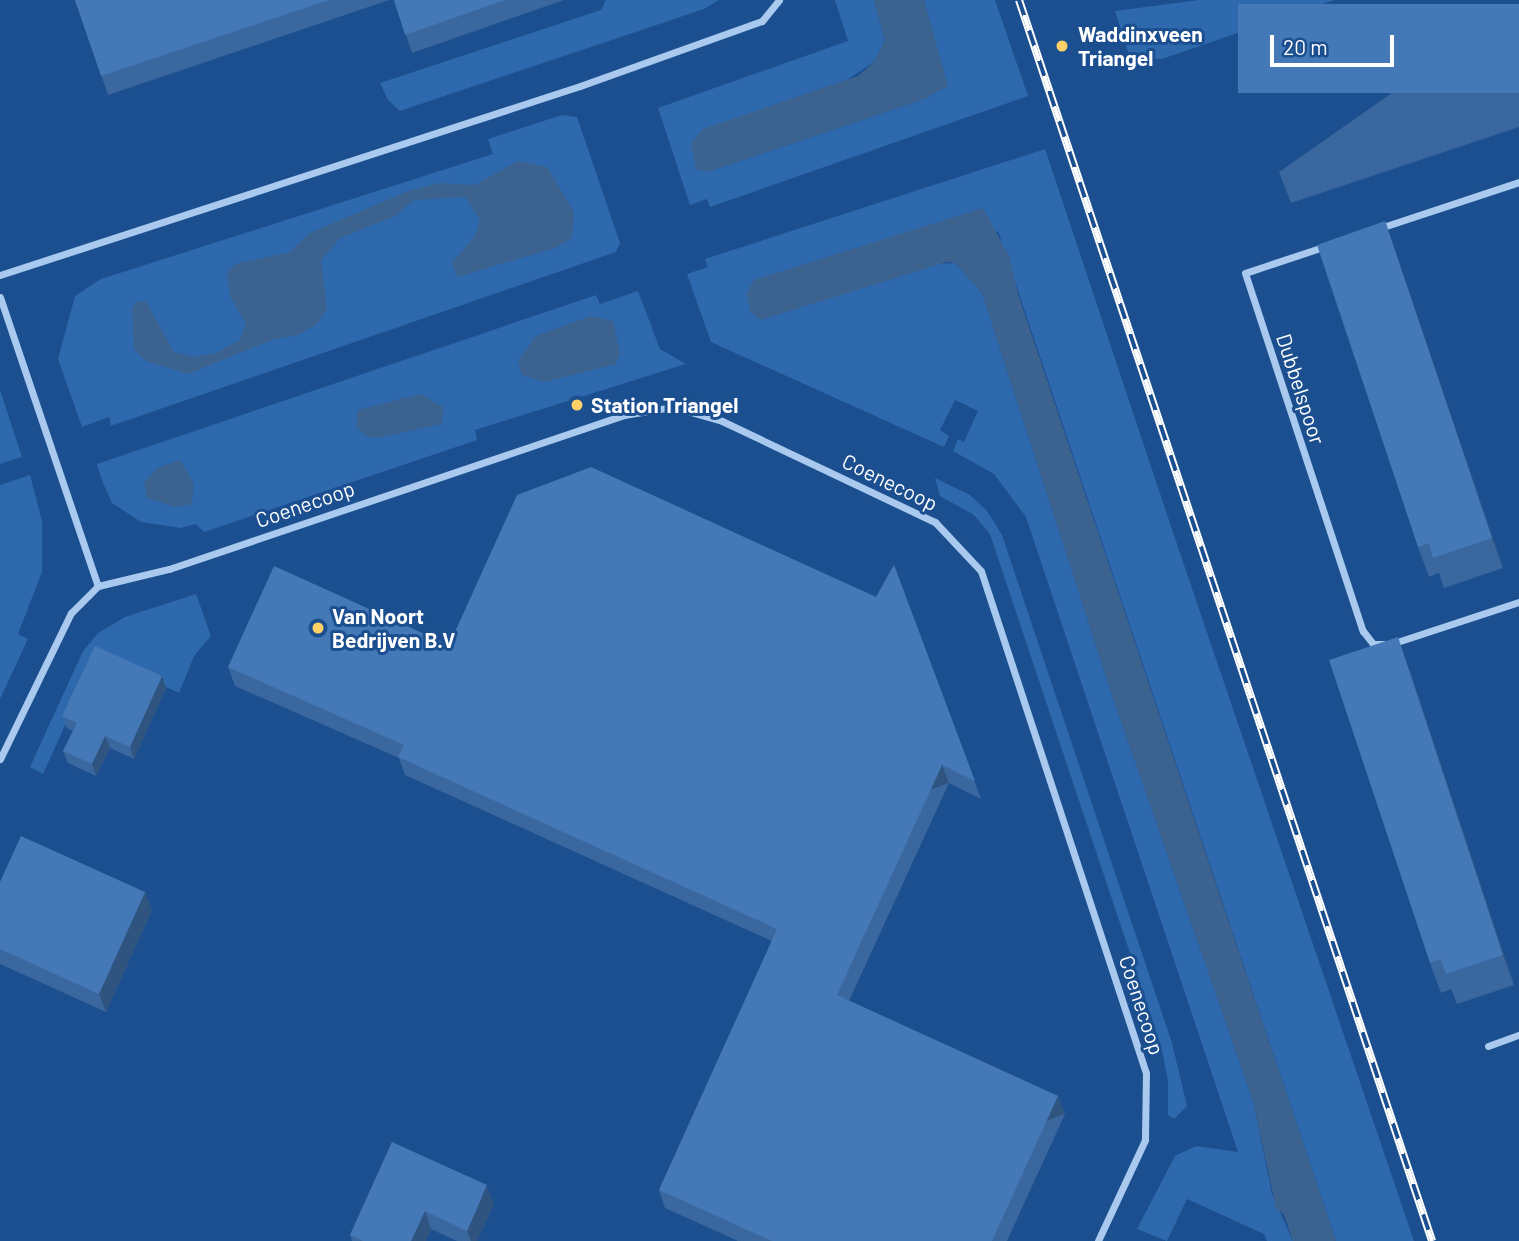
<!DOCTYPE html>
<style>
body{margin:0}
#map{position:relative;width:1519px;height:1241px;overflow:hidden;background:#1b4f8f;font-family:Barlow,sans-serif}
div>[style]{position:absolute}
.green>*{inset:0;background:#2e69ad}
.water>*{inset:0;background:#3c6290}
.street>*{height:7px;margin:-3.5px;padding:0 3.5px;transform-origin:3.5px;border-radius:3.5px;background:#a9c9ee}
.rail>*{height:8px;margin-top:-4px;transform-origin:0;background:repeating-linear-gradient(90deg,#1b4f8f 0 16px,#fff 0 32px);box-sizing:border-box;border-block:2px solid #fff}
.wall>*{inset:0;background:#3a679d}
.shaded-wall>*{inset:0;background:#305480;transform-origin:0 0}
.building>*{inset:0;background:#4478b7;transform-origin:0 0}
.dots>*{width:19px;height:19px;translate:-50% -50%;box-sizing:border-box;border:4px solid #1b4f8f;border-radius:50%}
span{translate:-50% -50%;white-space:nowrap;text-align:center;line-height:1.15;-webkit-text-stroke:6px #1b4f8f;paint-order:stroke}
.poi-label{font-size:21px;color:#fff;font-weight:700}
.left{translate:0 -50%;text-align:left}
.street-label{font-size:21px;color:#fff}
.scale{position:absolute;left:1270px;top:35px;width:124px;height:32px;box-sizing:border-box;border:4px solid #fff;border-top:0;padding-left:9px;font-size:21px;line-height:24px;white-space:nowrap;color:#fff;-webkit-text-stroke:5px #1b4f8f;paint-order:stroke}
</style>
<div id="map">
<div class="green">
<i style="clip-path:polygon(606px 0,719px 0,704px 9px,400px 111px,388px 100px,380px 83px,601px 10px)"></i>
<i style="clip-path:polygon(835px 0,874px 0,885px 40px,874px 62px,708px 172px,924px 99px,947px 86px,924px 0,995px 0,1028px 96px,710px 207px,707px 199px,690px 205px,658px 108px,848px 41px)"></i>
<i style="clip-path:polygon(1199px 0,1334px 0,1162px 59px,1130px 58px,1115px 11px)"></i>
<i style="clip-path:polygon(562px 115px,577px 117px,620px 243px,616px 252px,111px 426px,109px 417px,82px 427px,58px 359px,75px 296px,101px 279px,493px 154px,488px 139px)"></i>
<i style="clip-path:polygon(1045px 149px,1183px 562px,1414px 1241px,1336px 1241px,998px 231px,939px 264px,955px 263px,982px 293px,1113px 698px,1253px 1101px,1272px 1194px,1293px 1241px,1267px 1241px,1264px 1234px,1187px 1199px,1167px 1241px,1137px 1229px,1175px 1156px,1196px 1146px,1238px 1152px,1026px 517px,994px 474px,953px 451px,958px 439px,964px 442px,978px 411px,955px 400px,940px 430px,949px 436px,944px 447px,711px 342px,687px 274px,708px 267px,705px 259px)"></i>
<i style="clip-path:polygon(638px 291px,660px 349px,686px 364px,475px 430px,477px 440px,204px 532px,196px 524px,180px 528px,141px 522px,112px 503px,103px 483px,97px 464px,596px 295px,600px 304px)"></i>
<i style="clip-path:polygon(0 390px,22px 457px,0 464px)"></i>
<i style="clip-path:polygon(30px 475px,42px 521px,42px 572px,18px 634px,28px 639px,0 699px,0 485px)"></i>
<i style="clip-path:polygon(935px 478px,970px 495px,987px 511px,1002px 535px,1172px 1043px,1187px 1106px,1174px 1119px,1168px 1115px,1168px 1080px,1161px 1046px,990px 534px,974px 515px,940px 496px)"></i>
<i style="clip-path:polygon(196px 594px,211px 636px,194px 656px,179px 693px,97px 655px,43px 774px,30px 767px,83px 651px,98px 633px,125px 617px)"></i>
</div>
<div class="water">
<i style="clip-path:polygon(874px 0,924px 0,948px 86px,924px 99px,708px 172px,696px 169px,691px 143px,703px 129px,858px 76px,874px 62px,885px 40px)"></i>
<i style="clip-path:polygon(518px 161px,547px 167px,574px 212px,572px 238px,555px 248px,457px 277px,452px 263px,475px 236px,480px 220px,465px 197px,414px 200px,395px 216px,340px 238px,321px 261px,327px 309px,317px 324px,298px 335px,274px 339px,188px 374px,146px 361px,134px 349px,132px 309px,137px 301px,146px 302px,174px 352px,194px 357px,216px 353px,240px 340px,246px 324px,230px 296px,227px 272px,236px 264px,290px 252px,310px 233px,406px 192px,438px 183px,475px 185px)"></i>
<i style="clip-path:polygon(983px 208px,1009px 256px,1018px 294px,1336px 1241px,1293px 1241px,1284px 1215px,1276px 1208px,1253px 1101px,1113px 698px,982px 293px,955px 263px,947px 262px,760px 320px,750px 312px,747px 293px,754px 280px)"></i>
<i style="clip-path:polygon(591px 316px,613px 321px,620px 353px,616px 364px,544px 382px,522px 375px,518px 361px,536px 336px)"></i>
<i style="clip-path:polygon(421px 394px,444px 408px,441px 424px,382px 437px,368px 437px,356px 426px,358px 410px)"></i>
<i style="clip-path:polygon(180px 460px,194px 484px,192px 504px,176px 507px,147px 498px,144px 483px,157px 468px)"></i>
</div>
<div class="street">
<i style="left:1380px;top:228px;width:146px;rotate:-18.3deg"></i>
<i style="left:1326px;top:246px;width:85px;rotate:161.6deg"></i>
<i style="left:1245px;top:273px;width:377px;rotate:71.8deg"></i>
<i style="left:1363px;top:631px;width:16px;rotate:52deg"></i>
<i style="left:1373px;top:644px;width:18px"></i>
<i style="left:1391px;top:644px;width:135px;rotate:-18.2deg"></i>
<i style="left:0;top:275px;width:610px;rotate:-18.05deg"></i>
<i style="left:580px;top:86px;width:193px;rotate:-19.7deg"></i>
<i style="left:762px;top:21px;width:27px;rotate:-51deg"></i>
<i style="left:0;top:297px;width:305px;rotate:71.3deg"></i>
<i style="left:0;top:759px;width:162px;rotate:-64.1deg"></i>
<i style="left:71px;top:613px;width:38px;rotate:-45deg"></i>
<i style="left:98px;top:586px;width:73px;rotate:-13.5deg"></i>
<i style="left:169px;top:569px;width:480px;rotate:-18.7deg"></i>
<i style="left:624px;top:415px;width:50px;rotate:-9.3deg"></i>
<i style="left:673px;top:407px;width:51px;rotate:15.9deg"></i>
<i style="left:722px;top:421px;width:236px;rotate:25.4deg"></i>
<i style="left:935px;top:522px;width:67px;rotate:46.8deg"></i>
<i style="left:981px;top:571px;width:528px;rotate:71.81deg"></i>
<i style="left:1146px;top:1073px;width:67px;rotate:90.9deg"></i>
<i style="left:1145px;top:1140px;width:111px;rotate:115deg"></i>
<i style="left:1488px;top:1046px;width:33px;rotate:-20deg"></i>
</div>
<div class="rail">
<i style="left:1019px;top:0;width:1308px;rotate:71.59deg"></i>
</div>
<div class="wall">
<i style="clip-path:polygon(75px 0,389px 0,108px 95px)"></i>
<i style="clip-path:polygon(394px 0,564px 0,412px 53px)"></i>
<i style="clip-path:polygon(1519px 4px,1519px 127px,1291px 203px,1279px 172px)"></i>
<i style="clip-path:polygon(1385px 221px,1503px 568px,1444px 588px,1439px 573px,1429px 577px,1418px 547px)"></i>
<i style="clip-path:polygon(894px 565px,981px 799px,949px 783px,849px 1001px,1058px 1096px,1065px 1114px,1007px 1241px,738px 1241px,665px 1208px,659px 1190px,772px 941px,405px 775px,399px 758px,235px 686px,228px 667px,449px 645px,876px 597px)"></i>
<i style="clip-path:polygon(1409px 668px,1514px 985px,1457px 1004px,1451px 989px,1441px 993px,1430px 963px)"></i>
<i style="clip-path:polygon(162px 676px,166px 688px,134px 759px,110px 748px,96px 776px,68px 763px,63px 751px,73px 731px,67px 728px,62px 716px)"></i>
<i style="clip-path:polygon(0 882px,145px 892px,152px 910px,106px 1012px,0 964px)"></i>
<i style="clip-path:polygon(392px 1142px,494px 1204px,477px 1241px,457px 1241px,431px 1229px,426px 1241px,352px 1241px,350px 1235px)"></i>
</div>
<div class="shaded-wall">
<i style="clip-path:polygon(1385px 221px,1396px 252px,1503px 568px,1492px 538px)"></i>
<i style="clip-path:polygon(1398px 637px,1409px 668px,1514px 985px,1503px 955px)"></i>
<i style="clip-path:polygon(162px 676px,166px 688px,134px 759px,130px 747px)"></i>
<i style="clip-path:polygon(105px 736px,110px 748px,96px 776px,92px 764px)"></i>
<i style="left:942px;top:765px;width:19px;height:253px;rotate:69deg"></i>
<i style="clip-path:polygon(145px 892px,152px 910px,106px 1012px,99px 994px)"></i>
<i style="left:1058px;top:1096px;width:19px;height:159px;rotate:69deg"></i>
<i style="clip-path:polygon(487px 1185px,494px 1204px,477px 1241px,471px 1241px,467px 1231px)"></i>
<i style="clip-path:polygon(425px 1211px,431px 1229px,426px 1241px,411px 1241px)"></i>
</div>
<div class="building">
<i style="clip-path:polygon(75px 0,329px 0,101px 76px)"></i>
<i style="clip-path:polygon(394px 0,505px 0,405px 35px)"></i>
<i style="left:1519px;top:4px;width:89px;height:281px;rotate:90deg"></i>
<i style="clip-path:polygon(1385px 221px,1492px 538px,1433px 558px,1429px 543px,1418px 547px,1317px 245px)"></i>
<i style="clip-path:polygon(591px 467px,876px 597px,894px 565px,975px 781px,942px 765px,837px 995px,1058px 1096px,992px 1241px,772px 1241px,659px 1190px,777px 929px,398px 757px,404px 745px,228px 667px,274px 566px,449px 645px,517px 495px)"></i>
<i style="clip-path:polygon(1398px 637px,1503px 955px,1446px 974px,1440px 959px,1430px 963px,1329px 660px)"></i>
<i style="clip-path:polygon(95px 646px,162px 676px,130px 747px,105px 736px,92px 764px,63px 751px,77px 723px,62px 716px)"></i>
<i style="clip-path:polygon(21px 836px,145px 892px,99px 994px,0 949px,0 882px)"></i>
<i style="clip-path:polygon(392px 1142px,487px 1185px,467px 1231px,425px 1211px,411px 1241px,363px 1241px,350px 1235px)"></i>
</div>
<div class="dots">
<i style="left:1062px;top:46px;background:#ffd166"></i>
<i style="left:577px;top:405px;background:#ffd166"></i>
<i style="left:318px;top:628px;background:#ffd166"></i>
</div>
<div class="poi-label">
<span class="left" style="left:1078px;top:46px">Waddinxveen<br>Triangel</span>
<span class="left" style="left:591px;top:405px">Station Triangel</span>
<span class="left" style="left:332px;top:628px">Van Noort<br>Bedrijven B.V</span>
</div>
<div class="street-label">
<span style="left:1301px;top:389px;rotate:72deg">Dubbelspoor</span>
<span style="left:890px;top:482px;rotate:26deg">Coenecoop</span>
<span style="left:305px;top:504px;rotate:-19deg">Coenecoop</span>
<span style="left:1142px;top:1005px;rotate:72deg">Coenecoop</span>
</div>
<div class="scale">20 m</div>
</div>
